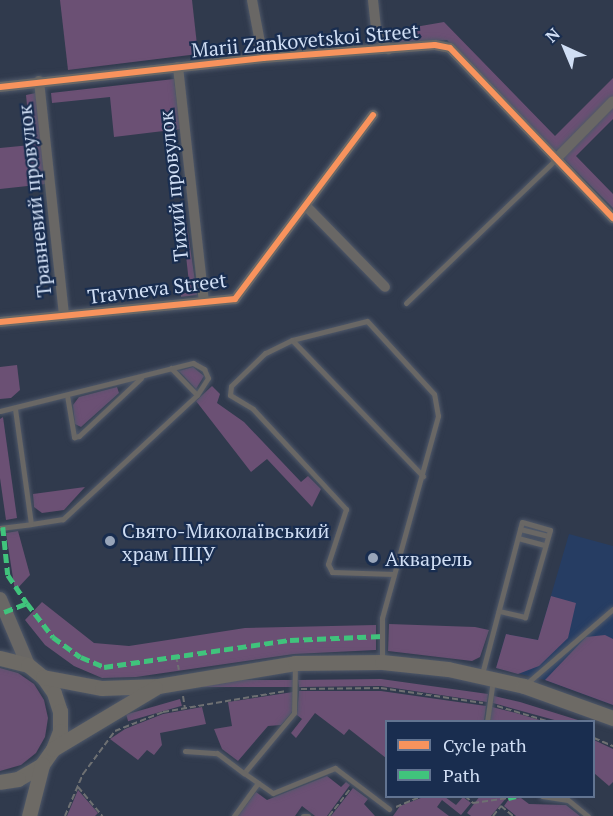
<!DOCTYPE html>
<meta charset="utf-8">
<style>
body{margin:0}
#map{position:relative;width:613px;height:816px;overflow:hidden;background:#303a4d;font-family:"PT Serif",serif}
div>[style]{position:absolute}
.built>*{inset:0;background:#263d63}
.green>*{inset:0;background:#6b5074;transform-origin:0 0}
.path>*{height:2px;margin-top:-1px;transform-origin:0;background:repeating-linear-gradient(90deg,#6e7072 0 6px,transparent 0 9px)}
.roads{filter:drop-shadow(0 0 2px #4f5869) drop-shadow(0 0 2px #4f5869)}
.service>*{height:5px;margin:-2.5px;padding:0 2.5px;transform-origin:2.5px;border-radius:2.5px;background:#696765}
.minor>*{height:10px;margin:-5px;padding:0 5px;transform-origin:5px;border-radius:5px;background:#696765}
.tertiary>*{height:14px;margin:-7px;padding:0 7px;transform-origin:7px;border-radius:7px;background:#696765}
.secondary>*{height:15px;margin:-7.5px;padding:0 7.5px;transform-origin:7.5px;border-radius:7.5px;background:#6d6a65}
.quiet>*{height:4.5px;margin-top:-2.25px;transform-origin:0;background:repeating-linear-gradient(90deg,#40c37c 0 9px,transparent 0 13.5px)}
.cycleway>*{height:6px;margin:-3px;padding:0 3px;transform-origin:3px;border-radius:3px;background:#f8935d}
.dots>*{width:16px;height:16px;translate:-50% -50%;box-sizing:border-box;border:3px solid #192d4f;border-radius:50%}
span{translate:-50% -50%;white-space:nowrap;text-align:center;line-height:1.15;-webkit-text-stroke:4.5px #192d4f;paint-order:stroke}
.street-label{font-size:20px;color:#d0def4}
.poi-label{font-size:20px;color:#d0def4}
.left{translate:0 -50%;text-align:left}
.legend{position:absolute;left:385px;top:720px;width:210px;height:78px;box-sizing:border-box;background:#192d4f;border:2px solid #627491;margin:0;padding:8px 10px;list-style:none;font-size:18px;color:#d0def4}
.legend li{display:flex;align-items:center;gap:12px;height:30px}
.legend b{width:30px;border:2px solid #627491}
.north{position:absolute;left:535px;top:18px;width:60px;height:60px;-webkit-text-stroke:4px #192d4f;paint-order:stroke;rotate:316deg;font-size:16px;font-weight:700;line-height:24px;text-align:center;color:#d0def4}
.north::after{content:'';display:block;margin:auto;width:21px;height:27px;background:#d0def4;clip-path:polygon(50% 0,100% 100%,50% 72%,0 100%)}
</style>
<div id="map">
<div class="built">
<i style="clip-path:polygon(569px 534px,613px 546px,613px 705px,545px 680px,496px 668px,506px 634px,538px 640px)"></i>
</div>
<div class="green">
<i style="clip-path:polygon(60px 0,192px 0,198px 54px,68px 70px)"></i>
<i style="clip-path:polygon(444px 22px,555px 136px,613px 78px,613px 96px,557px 153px,447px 40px,400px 44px,386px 32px)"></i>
<i style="clip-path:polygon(174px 79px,180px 129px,114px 137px,110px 97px,52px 103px,51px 93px)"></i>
<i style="clip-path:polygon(36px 93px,46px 184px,0 189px,0 148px,31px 145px,26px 95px)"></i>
<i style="clip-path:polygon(613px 108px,613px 119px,576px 156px,613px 194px,613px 208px,563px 158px)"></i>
<i style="clip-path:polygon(181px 211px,185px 211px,197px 295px,181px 297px,181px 294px,190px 292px)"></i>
<i style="clip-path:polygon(17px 365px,20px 390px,11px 398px,0 399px,0 367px)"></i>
<i style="clip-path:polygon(193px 367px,204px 376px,196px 389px,179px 371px)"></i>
<i style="clip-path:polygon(212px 386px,220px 394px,217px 403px,244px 422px,301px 482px,308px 476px,321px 489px,312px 507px,267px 459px,251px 472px,196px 401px)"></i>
<i style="clip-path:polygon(117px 387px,119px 393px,81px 427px,75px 424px,73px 405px,79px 397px)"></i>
<i style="clip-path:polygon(3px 417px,17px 518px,6px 520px,0 478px,0 419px)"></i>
<i style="clip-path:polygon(85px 487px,64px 510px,42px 513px,34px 507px,33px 494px)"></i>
<i style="clip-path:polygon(18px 531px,30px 575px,15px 591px,6px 533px)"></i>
<i style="clip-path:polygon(551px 596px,576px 603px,568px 638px,539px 666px,518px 674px,496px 668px,506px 634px,538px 640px)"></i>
<i style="clip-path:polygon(42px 602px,94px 643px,129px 646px,245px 628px,376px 625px,376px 650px,294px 654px,136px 677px,102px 678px,74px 666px,45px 645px,25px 620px)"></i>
<i style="clip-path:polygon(389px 624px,475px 627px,489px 630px,480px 657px,472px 661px,388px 651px)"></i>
<i style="clip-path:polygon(605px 635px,613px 639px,613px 705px,545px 680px,586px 637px)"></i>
<i style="clip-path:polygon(0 668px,18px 673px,34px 684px,44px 700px,48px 718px,45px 737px,36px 753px,21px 765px,0 771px)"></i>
<i style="clip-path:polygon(381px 679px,488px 694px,487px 702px,381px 686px,299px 687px,298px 680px)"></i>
<i style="left:293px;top:680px;width:7px;height:103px;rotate:90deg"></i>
<i style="clip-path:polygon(299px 691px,381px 691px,486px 706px,484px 721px,386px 722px,386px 758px,349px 729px,344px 735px,315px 713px,296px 738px,291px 733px,302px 719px,297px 715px)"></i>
<i style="clip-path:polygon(293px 692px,292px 712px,281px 725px,268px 726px,238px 761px,222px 749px,214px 729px,232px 726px,228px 702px)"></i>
<i style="clip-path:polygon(494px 696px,520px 702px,581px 721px,558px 721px,493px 703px)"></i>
<i style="left:180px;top:699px;width:7px;height:56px;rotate:74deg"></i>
<i style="clip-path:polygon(202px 707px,206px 724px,160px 733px,162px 745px,154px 755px,147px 750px,138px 760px,110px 739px,125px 729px,163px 714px)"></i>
<i style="clip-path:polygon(492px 707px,516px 713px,543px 721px,490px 721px)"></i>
<i style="clip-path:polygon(594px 740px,613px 749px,613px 782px,609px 786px,594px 773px)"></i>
<i style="clip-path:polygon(327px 776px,341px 787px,346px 782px,350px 785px,327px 816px,315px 816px,302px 806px,295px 816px,238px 816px,256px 792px,267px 800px)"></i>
<i style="clip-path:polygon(353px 788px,368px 799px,364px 804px,375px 816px,331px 816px)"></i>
<i style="clip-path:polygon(78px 790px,98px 813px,95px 816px,67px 816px)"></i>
<i style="clip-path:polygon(426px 796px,445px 797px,456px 805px,463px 797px,471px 803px,461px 815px,442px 800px,437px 807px,449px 816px,393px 816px,400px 806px)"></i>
<i style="clip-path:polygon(480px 796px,507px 796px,507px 797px,491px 816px,471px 816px,467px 813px)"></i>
<i style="clip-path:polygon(521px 798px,529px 804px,566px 805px,580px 816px,516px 816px,504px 806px,509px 799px)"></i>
</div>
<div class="path">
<i style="left:176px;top:656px;width:14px;rotate:78deg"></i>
<i style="left:301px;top:689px;width:80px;rotate:-0.7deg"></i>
<i style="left:381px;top:688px;width:103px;rotate:8.4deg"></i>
<i style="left:183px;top:696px;width:12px;rotate:81deg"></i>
<i style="left:497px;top:706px;width:55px;rotate:16.8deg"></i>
<i style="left:594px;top:738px;width:21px;rotate:23deg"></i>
<i style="left:78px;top:787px;width:38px;rotate:50deg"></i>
<i style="left:465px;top:796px;width:11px;rotate:41deg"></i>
<i style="left:473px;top:803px;width:35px;rotate:-8deg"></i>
<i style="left:396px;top:807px;width:28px;rotate:-23deg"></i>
<i style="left:65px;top:816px;width:46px;rotate:-66.8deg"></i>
<i style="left:83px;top:774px;width:54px;rotate:-53.3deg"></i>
<i style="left:115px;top:731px;width:52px;rotate:-21.6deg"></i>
<i style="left:163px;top:712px;width:125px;rotate:-9.7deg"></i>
<i style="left:329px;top:816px;width:33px;rotate:-52deg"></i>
<i style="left:493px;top:816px;width:13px;rotate:-51deg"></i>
<i style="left:501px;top:806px;width:16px;rotate:40deg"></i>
</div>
<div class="roads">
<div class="service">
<i style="left:406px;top:303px;width:208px;rotate:-43.8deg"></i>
<i style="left:292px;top:340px;width:189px;rotate:46.1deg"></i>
<i style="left:171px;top:368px;width:37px;rotate:46deg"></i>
<i style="left:67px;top:395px;width:43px;rotate:80.5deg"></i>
<i style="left:74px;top:437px;width:5px;rotate:-11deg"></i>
<i style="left:79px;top:436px;width:85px;rotate:-43.1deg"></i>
<i style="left:0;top:411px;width:199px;rotate:-14deg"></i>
<i style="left:193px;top:363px;width:13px;rotate:29deg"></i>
<i style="left:204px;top:369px;width:10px;rotate:66deg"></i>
<i style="left:208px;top:378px;width:20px;rotate:123deg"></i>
<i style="left:197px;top:395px;width:183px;rotate:137.2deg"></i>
<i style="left:63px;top:519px;width:32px;rotate:171deg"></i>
<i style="left:0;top:528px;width:31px;rotate:-7deg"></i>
<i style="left:31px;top:524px;width:117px;rotate:-97.9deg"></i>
<i style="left:520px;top:529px;width:29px;rotate:14deg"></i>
<i style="left:518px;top:538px;width:28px;rotate:15deg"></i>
<i style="left:382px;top:661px;width:43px;rotate:-90deg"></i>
<i style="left:382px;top:618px;width:210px;rotate:-74.5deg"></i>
<i style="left:438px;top:416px;width:22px;rotate:-100deg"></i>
<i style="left:434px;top:394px;width:99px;rotate:-132.5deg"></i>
<i style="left:367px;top:321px;width:77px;rotate:165.8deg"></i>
<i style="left:292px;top:340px;width:30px;rotate:154deg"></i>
<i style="left:265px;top:353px;width:47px;rotate:135.9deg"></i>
<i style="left:231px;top:386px;width:9px;rotate:96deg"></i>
<i style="left:230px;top:395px;width:27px;rotate:31deg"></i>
<i style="left:253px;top:409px;width:137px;rotate:47.1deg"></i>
<i style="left:346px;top:509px;width:58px;rotate:108.1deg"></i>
<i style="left:328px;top:564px;width:9px;rotate:63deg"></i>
<i style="left:332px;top:572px;width:62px;rotate:1.8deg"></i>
<i style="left:295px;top:665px;width:48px;rotate:91.2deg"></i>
<i style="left:294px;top:713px;width:78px;rotate:129.8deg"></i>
<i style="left:244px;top:773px;width:35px;rotate:35deg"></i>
<i style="left:273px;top:793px;width:67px;rotate:-22deg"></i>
<i style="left:335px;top:768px;width:68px;rotate:37.2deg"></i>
<i style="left:482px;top:674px;width:157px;rotate:-75.3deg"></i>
<i style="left:522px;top:522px;width:29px;rotate:16deg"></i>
<i style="left:550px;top:530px;width:91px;rotate:106deg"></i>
<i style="left:525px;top:617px;width:27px;rotate:-167deg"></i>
<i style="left:526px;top:684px;width:115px;rotate:-40.8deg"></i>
<i style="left:487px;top:722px;width:42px;rotate:-81.9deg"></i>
<i style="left:185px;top:751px;width:32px;rotate:4deg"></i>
<i style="left:217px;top:753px;width:34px;rotate:37deg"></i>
<i style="left:542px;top:796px;width:26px;rotate:9deg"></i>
<i style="left:568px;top:800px;width:26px;rotate:39deg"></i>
<i style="left:234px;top:816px;width:41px;rotate:-54deg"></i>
<i style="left:303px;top:816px;width:5px"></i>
</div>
<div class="minor">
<i style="left:252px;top:0;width:59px;rotate:79.3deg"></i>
<i style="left:373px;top:0;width:31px;rotate:84deg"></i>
<i style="left:376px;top:31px;width:22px;rotate:56deg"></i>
<i style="left:178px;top:67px;width:236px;rotate:83.7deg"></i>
<i style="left:39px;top:81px;width:236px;rotate:83.9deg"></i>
<i style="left:0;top:87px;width:265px;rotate:-6.3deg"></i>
<i style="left:263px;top:58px;width:172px;rotate:-4.3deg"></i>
<i style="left:435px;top:45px;width:15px;rotate:11deg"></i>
<i style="left:450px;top:48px;width:236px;rotate:46.2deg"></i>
<i style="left:556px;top:159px;width:81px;rotate:-45.5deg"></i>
<i style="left:306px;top:206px;width:113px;rotate:45.7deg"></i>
<i style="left:0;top:322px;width:236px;rotate:-5.6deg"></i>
<i style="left:235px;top:299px;width:230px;rotate:-53.1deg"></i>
</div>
<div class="tertiary">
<i style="left:0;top:599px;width:72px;rotate:67deg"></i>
</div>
<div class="secondary">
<i style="left:0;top:658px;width:29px;rotate:14deg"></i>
<i style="left:28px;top:665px;width:19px;rotate:39deg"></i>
<i style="left:43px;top:677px;width:19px;rotate:55deg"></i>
<i style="left:54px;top:693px;width:19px;rotate:72deg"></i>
<i style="left:60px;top:711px;width:20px;rotate:90deg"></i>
<i style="left:60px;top:731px;width:19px;rotate:111deg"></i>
<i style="left:53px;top:749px;width:19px;rotate:125deg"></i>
<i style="left:42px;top:765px;width:28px;rotate:150deg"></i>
<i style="left:18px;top:779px;width:18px;rotate:171deg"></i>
<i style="left:43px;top:677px;width:60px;rotate:10.6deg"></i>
<i style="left:102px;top:688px;width:56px;rotate:-2deg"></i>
<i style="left:158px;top:686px;width:139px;rotate:-9.5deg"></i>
<i style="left:295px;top:663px;width:87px;rotate:-0.7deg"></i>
<i style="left:382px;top:662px;width:66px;rotate:6.1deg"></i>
<i style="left:448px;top:669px;width:78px;rotate:12.6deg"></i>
<i style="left:524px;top:686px;width:95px;rotate:19.8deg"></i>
<i style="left:53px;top:749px;width:119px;rotate:-30.9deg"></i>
<i style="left:29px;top:816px;width:53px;rotate:-75.7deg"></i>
</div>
</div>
<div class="quiet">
<i style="left:3px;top:527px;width:48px;rotate:84.1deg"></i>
<i style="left:8px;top:575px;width:34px;rotate:56deg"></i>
<i style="left:4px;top:612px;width:25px;rotate:-21deg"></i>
<i style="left:27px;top:603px;width:43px;rotate:52.6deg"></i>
<i style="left:53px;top:637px;width:34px;rotate:36deg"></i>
<i style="left:81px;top:657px;width:25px;rotate:23deg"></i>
<i style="left:104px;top:667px;width:188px;rotate:-8.3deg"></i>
<i style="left:290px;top:640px;width:93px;rotate:-2.5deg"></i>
<i style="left:508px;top:798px;width:8px;rotate:-14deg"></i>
</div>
<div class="cycleway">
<i style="left:0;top:87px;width:265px;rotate:-6.3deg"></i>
<i style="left:263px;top:58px;width:172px;rotate:-4.3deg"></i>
<i style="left:435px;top:45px;width:15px;rotate:11deg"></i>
<i style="left:450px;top:48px;width:236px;rotate:46.2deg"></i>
<i style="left:0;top:322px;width:236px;rotate:-5.6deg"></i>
<i style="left:235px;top:299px;width:230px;rotate:-53.1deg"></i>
</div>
<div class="dots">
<i style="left:110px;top:541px;background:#98a5ba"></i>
<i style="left:373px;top:558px;background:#98a5ba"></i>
</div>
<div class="street-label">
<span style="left:305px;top:40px;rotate:-5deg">Marii Zankovetskoi Street</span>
<span style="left:173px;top:186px;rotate:-96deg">Тихий провулок</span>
<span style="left:34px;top:201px;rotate:-96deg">Травневий провулок</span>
<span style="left:157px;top:288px;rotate:-7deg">Travneva Street</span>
</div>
<div class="poi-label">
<span class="left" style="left:122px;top:542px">Свято-Миколаївський<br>храм ПЦУ</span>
<span class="left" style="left:385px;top:558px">Акварель</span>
</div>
<ul class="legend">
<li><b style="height:8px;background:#f8935d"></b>Cycle path</li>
<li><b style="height:8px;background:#40c37c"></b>Path</li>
</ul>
<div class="north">N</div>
</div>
